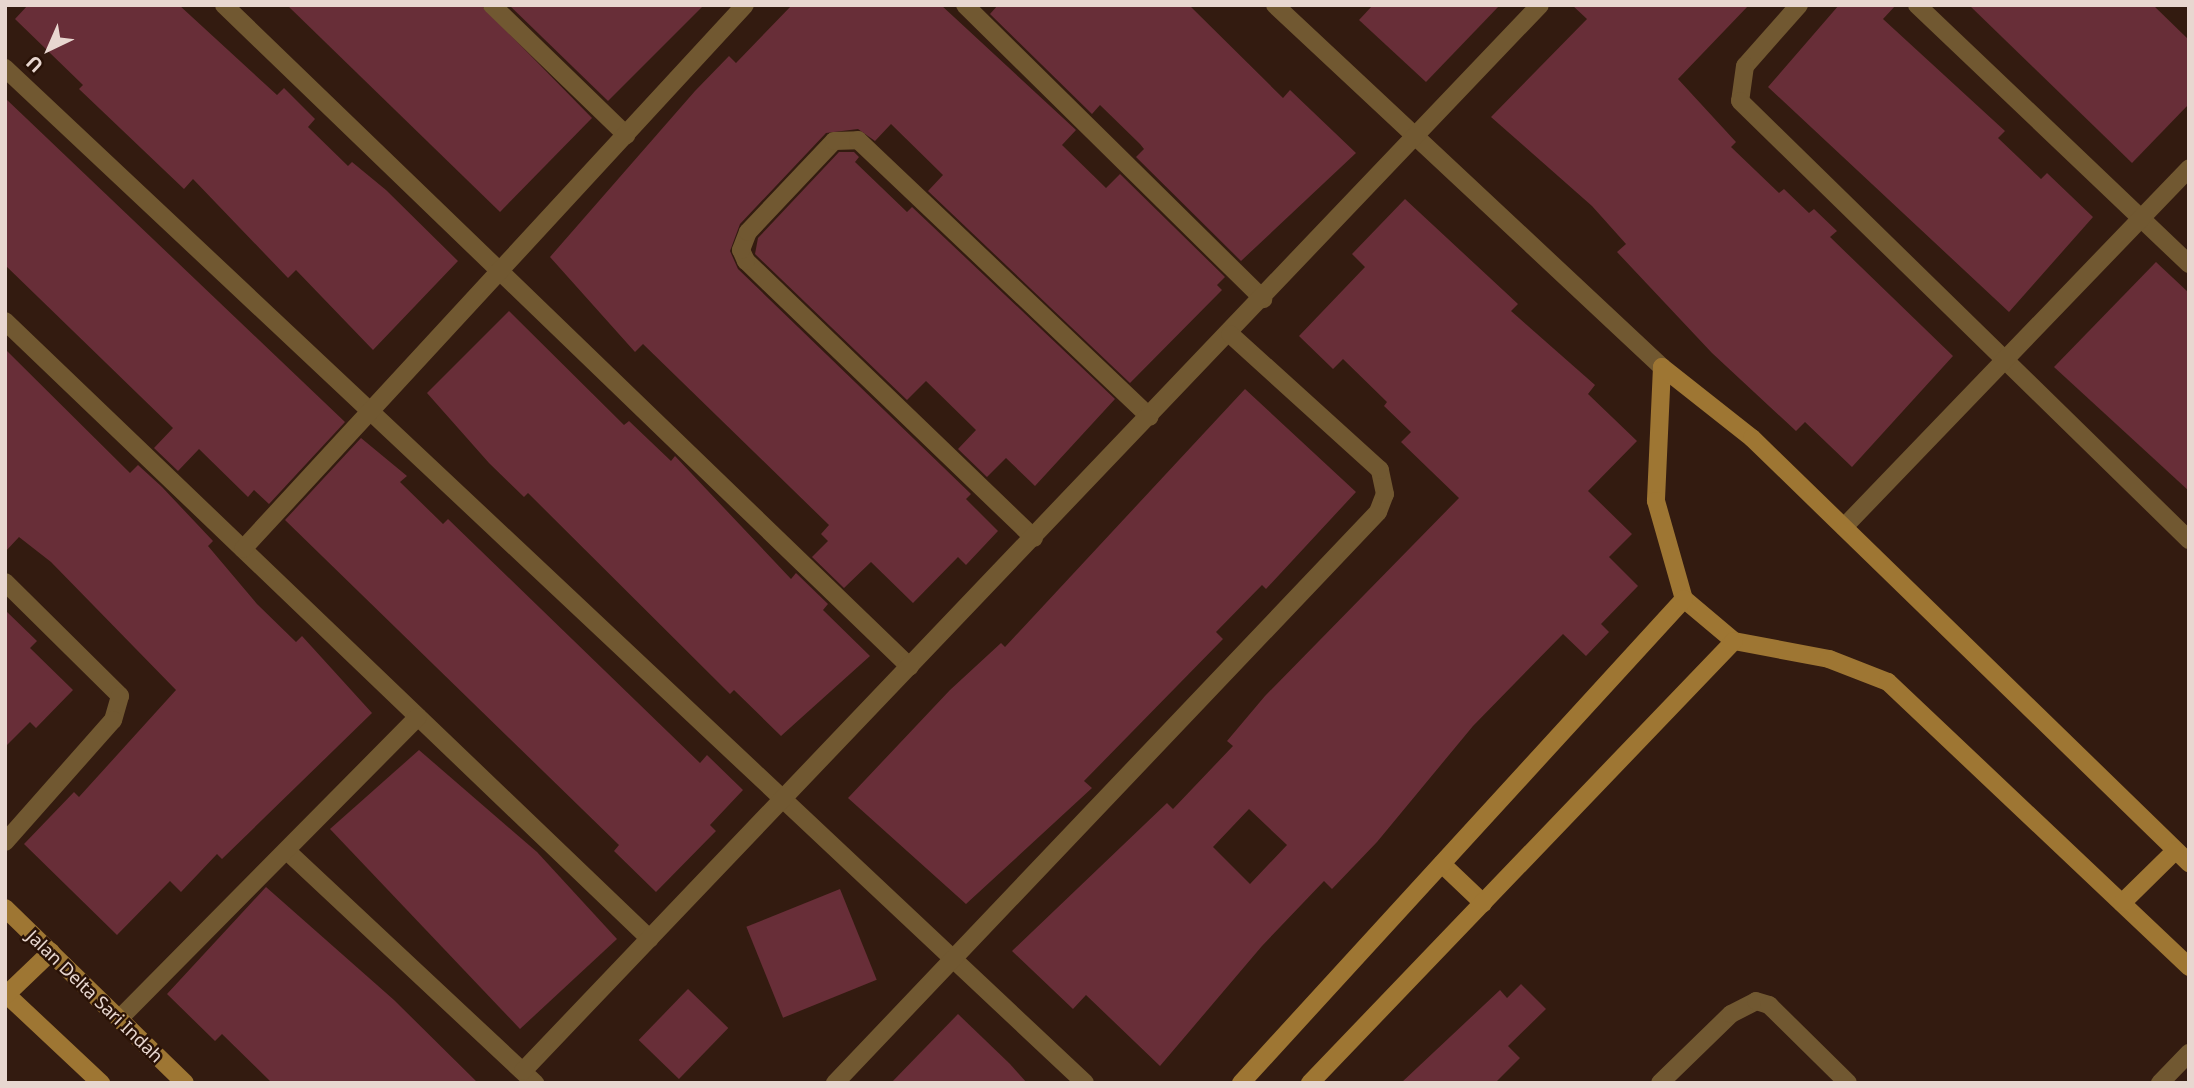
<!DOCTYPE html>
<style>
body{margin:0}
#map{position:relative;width:2194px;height:1088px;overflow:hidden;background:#331b10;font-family:"Noto Sans",sans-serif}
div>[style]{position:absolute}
.building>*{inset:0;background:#682e38;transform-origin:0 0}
.street>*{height:18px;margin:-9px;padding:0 9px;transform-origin:9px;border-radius:9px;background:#715831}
.secondary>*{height:18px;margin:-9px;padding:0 9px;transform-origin:9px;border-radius:9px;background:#9e7633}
span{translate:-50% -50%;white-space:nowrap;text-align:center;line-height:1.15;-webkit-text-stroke:5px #291207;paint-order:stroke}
.street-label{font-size:18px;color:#e8d7d0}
.frame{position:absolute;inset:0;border:7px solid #e8d7d0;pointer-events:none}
.north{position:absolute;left:14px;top:14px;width:70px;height:70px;-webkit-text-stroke:5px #291207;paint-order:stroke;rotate:224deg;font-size:19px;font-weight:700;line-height:28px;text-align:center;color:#e8d7d0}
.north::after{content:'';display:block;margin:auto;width:24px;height:32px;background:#e8d7d0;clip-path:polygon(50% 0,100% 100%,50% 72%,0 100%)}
</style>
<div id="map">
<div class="building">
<i style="clip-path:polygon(28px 5px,179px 5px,277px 95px,284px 88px,315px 119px,308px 127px,348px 166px,352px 162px,386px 190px,458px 261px,373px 350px,296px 270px,288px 278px,193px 179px,184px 189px,79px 89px,83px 85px,15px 19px)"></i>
<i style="clip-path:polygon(287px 5px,481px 5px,592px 118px,500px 212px)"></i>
<i style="clip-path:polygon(509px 5px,704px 5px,608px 101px)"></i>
<i style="clip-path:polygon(792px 5px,941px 5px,1076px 130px,1062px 145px,1106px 188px,1120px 174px,1225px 277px,1217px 285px,1222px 290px,1130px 383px,928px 191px,943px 175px,891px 124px,875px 141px,858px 129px,826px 133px,740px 224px,730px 251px,738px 269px,971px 494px,966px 499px,998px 531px,966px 565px,958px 557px,913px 603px,871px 562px,844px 588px,812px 557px,828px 541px,821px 534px,829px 525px,643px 344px,635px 352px,550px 257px,695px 91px,729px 56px,736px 63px)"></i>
<i style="clip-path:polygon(998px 5px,1189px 5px,1283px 98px,1290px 90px,1356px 153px,1241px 261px,1136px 157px,1144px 149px,1140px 144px,1100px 105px,1092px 114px,990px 14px)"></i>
<i style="clip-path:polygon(1373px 5px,1500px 5px,1426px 82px,1359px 20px)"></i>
<i style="clip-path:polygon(1572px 5px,1749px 5px,1678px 79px,1736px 142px,1731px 147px,1779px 193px,1784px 189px,1809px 213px,1814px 209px,1837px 231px,1830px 237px,1953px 356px,1852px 467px,1805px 422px,1796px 431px,1712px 353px,1617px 252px,1626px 244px,1592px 206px,1491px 117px,1587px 19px)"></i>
<i style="clip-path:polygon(1839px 5px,1896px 5px,1883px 19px,2005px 131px,1998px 138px,2041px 179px,2047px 173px,2093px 217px,2009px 312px,1768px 87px)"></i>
<i style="clip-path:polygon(1969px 5px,2153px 5px,2189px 40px,2189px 104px,2132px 163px)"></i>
<i style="clip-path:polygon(5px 98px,345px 422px,269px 504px,254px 490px,248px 497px,199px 449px,178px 471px,154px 448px,173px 428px,5px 265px)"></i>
<i style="clip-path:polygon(839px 152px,854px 152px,859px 157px,855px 162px,907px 212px,912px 207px,1115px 399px,1035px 486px,1006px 458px,987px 477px,958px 449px,976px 430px,926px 381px,907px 400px,755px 254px,758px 238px)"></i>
<i style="clip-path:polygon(evenodd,1405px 199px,1518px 304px,1511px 311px,1595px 385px,1588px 394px,1637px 441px,1588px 491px,1632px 534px,1609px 557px,1638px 586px,1601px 624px,1609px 632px,1586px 656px,1563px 634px,1473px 726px,1377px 842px,1332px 889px,1324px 881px,1262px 946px,1160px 1066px,1086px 995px,1073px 1009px,1012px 951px,1167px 803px,1173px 809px,1233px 746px,1227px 741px,1265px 696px,1459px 498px,1401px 442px,1411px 432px,1384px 406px,1387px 402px,1343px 359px,1333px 369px,1299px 336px,1365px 267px,1352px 254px,1405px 199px,1249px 809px,1287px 845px,1250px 884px,1213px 847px,1249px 809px)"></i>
<i style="clip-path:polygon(2156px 262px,2189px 293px,2189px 491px,2054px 367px)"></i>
<i style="clip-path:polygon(509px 311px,624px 425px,629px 421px,671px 461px,675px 456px,791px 579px,796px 573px,828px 604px,823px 610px,870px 656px,781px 736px,734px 690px,730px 694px,528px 493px,524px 497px,489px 463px,427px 393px)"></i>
<i style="clip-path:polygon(5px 349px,130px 473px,138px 465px,162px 487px,213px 541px,208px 546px,257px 604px,296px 642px,302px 636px,372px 713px,222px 859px,217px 854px,181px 892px,170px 881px,117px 935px,24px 844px,74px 792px,79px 797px,176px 690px,51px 562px,19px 537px,5px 552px)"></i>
<i style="clip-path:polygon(1245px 389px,1356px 492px,1266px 589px,1262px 585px,1216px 632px,1223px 639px,1084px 781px,1092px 788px,966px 904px,848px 798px,950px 690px,1001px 643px,1005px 647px)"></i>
<i style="clip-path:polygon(361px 438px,407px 476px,400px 482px,443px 524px,448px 519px,700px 763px,707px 755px,743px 790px,710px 825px,716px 831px,656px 892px,614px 851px,619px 845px,285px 520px)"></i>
<i style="clip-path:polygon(5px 610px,37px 641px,30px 648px,73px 690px,36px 728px,30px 722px,5px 747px)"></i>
<i style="clip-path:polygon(419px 750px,537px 852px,617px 939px,520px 1029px,330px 829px)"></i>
<i style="clip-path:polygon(266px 887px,394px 1000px,478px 1083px,272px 1083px,222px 1034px,215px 1041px,167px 994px)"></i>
<i style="left:840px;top:889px;width:98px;height:101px;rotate:68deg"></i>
<i style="clip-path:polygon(1521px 984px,1546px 1009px,1508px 1046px,1520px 1058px,1495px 1083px,1401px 1083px,1500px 990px,1507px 998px)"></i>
<i style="left:688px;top:989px;width:56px;height:71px;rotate:44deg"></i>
<i style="clip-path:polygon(958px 1014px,1010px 1064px,1027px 1083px,891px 1083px)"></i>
</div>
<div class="street">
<i style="left:224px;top:5px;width:953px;rotate:43.98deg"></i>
<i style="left:492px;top:5px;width:187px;rotate:44.1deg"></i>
<i style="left:965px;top:5px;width:419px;rotate:44.6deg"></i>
<i style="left:1275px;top:5px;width:530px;rotate:43.09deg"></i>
<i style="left:1799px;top:5px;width:81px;rotate:131.5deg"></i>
<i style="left:1745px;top:66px;width:35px;rotate:98deg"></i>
<i style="left:1740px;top:101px;width:628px;rotate:44.35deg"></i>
<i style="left:1917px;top:5px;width:376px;rotate:43.6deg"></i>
<i style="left:5px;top:68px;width:1482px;rotate:43.22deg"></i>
<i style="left:5px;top:321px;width:893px;rotate:43.78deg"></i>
<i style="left:1844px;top:527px;width:498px;rotate:-46.1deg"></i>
<i style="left:1034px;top:538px;width:400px;rotate:-136.1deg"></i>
<i style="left:746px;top:261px;width:12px;rotate:-114deg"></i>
<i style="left:741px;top:250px;width:19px;rotate:-69deg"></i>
<i style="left:748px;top:232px;width:125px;rotate:-46.6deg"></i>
<i style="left:834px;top:141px;width:24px;rotate:-2deg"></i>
<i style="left:858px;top:140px;width:402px;rotate:43.5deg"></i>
<i style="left:243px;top:549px;width:740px;rotate:-47.3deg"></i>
<i style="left:5px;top:582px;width:162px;rotate:44.7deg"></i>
<i style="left:120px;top:696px;width:25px;rotate:106deg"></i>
<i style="left:113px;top:720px;width:163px;rotate:131.5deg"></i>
<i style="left:287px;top:851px;width:340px;rotate:43.1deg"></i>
<i style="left:119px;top:1019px;width:425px;rotate:-45.3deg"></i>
<i style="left:523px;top:1071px;width:1473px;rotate:-46.35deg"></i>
<i style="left:835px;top:1083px;width:788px;rotate:-46.44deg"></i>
<i style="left:1378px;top:512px;width:19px;rotate:-69deg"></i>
<i style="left:1385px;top:494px;width:25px;rotate:-102deg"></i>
<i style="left:1380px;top:470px;width:202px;rotate:-137.8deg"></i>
<i style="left:1660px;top:1083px;width:99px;rotate:-44.2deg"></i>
<i style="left:1731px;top:1014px;width:28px;rotate:-27deg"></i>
<i style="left:1756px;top:1001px;width:14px;rotate:17deg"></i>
<i style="left:1769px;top:1005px;width:111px;rotate:44.6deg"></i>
<i style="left:2160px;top:1083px;width:42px;rotate:-46deg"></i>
</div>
<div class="secondary">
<i style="left:1662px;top:367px;width:134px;rotate:92.6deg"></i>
<i style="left:1656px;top:501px;width:102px;rotate:74.1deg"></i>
<i style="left:1684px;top:599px;width:65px;rotate:40deg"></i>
<i style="left:1734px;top:641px;width:97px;rotate:10.7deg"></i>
<i style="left:1829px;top:659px;width:63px;rotate:21.3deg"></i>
<i style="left:1888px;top:682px;width:415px;rotate:43.4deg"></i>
<i style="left:1662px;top:367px;width:115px;rotate:38.3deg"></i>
<i style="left:1752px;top:438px;width:610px;rotate:44.2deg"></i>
<i style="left:1442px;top:864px;width:57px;rotate:43.6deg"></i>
<i style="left:2122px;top:903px;width:74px;rotate:-44.5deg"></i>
<i style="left:5px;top:908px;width:251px;rotate:44.2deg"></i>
<i style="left:5px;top:993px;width:132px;rotate:43.2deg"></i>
<i style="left:7px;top:994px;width:61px;rotate:-43.7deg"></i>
<i style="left:1241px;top:1083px;width:656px;rotate:-47.53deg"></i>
<i style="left:1310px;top:1083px;width:612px;rotate:-46.19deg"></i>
</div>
<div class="street-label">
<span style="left:95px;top:996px;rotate:44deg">Jalan Delta Sari Indah</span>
</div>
<div class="frame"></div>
<div class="north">U</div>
</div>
